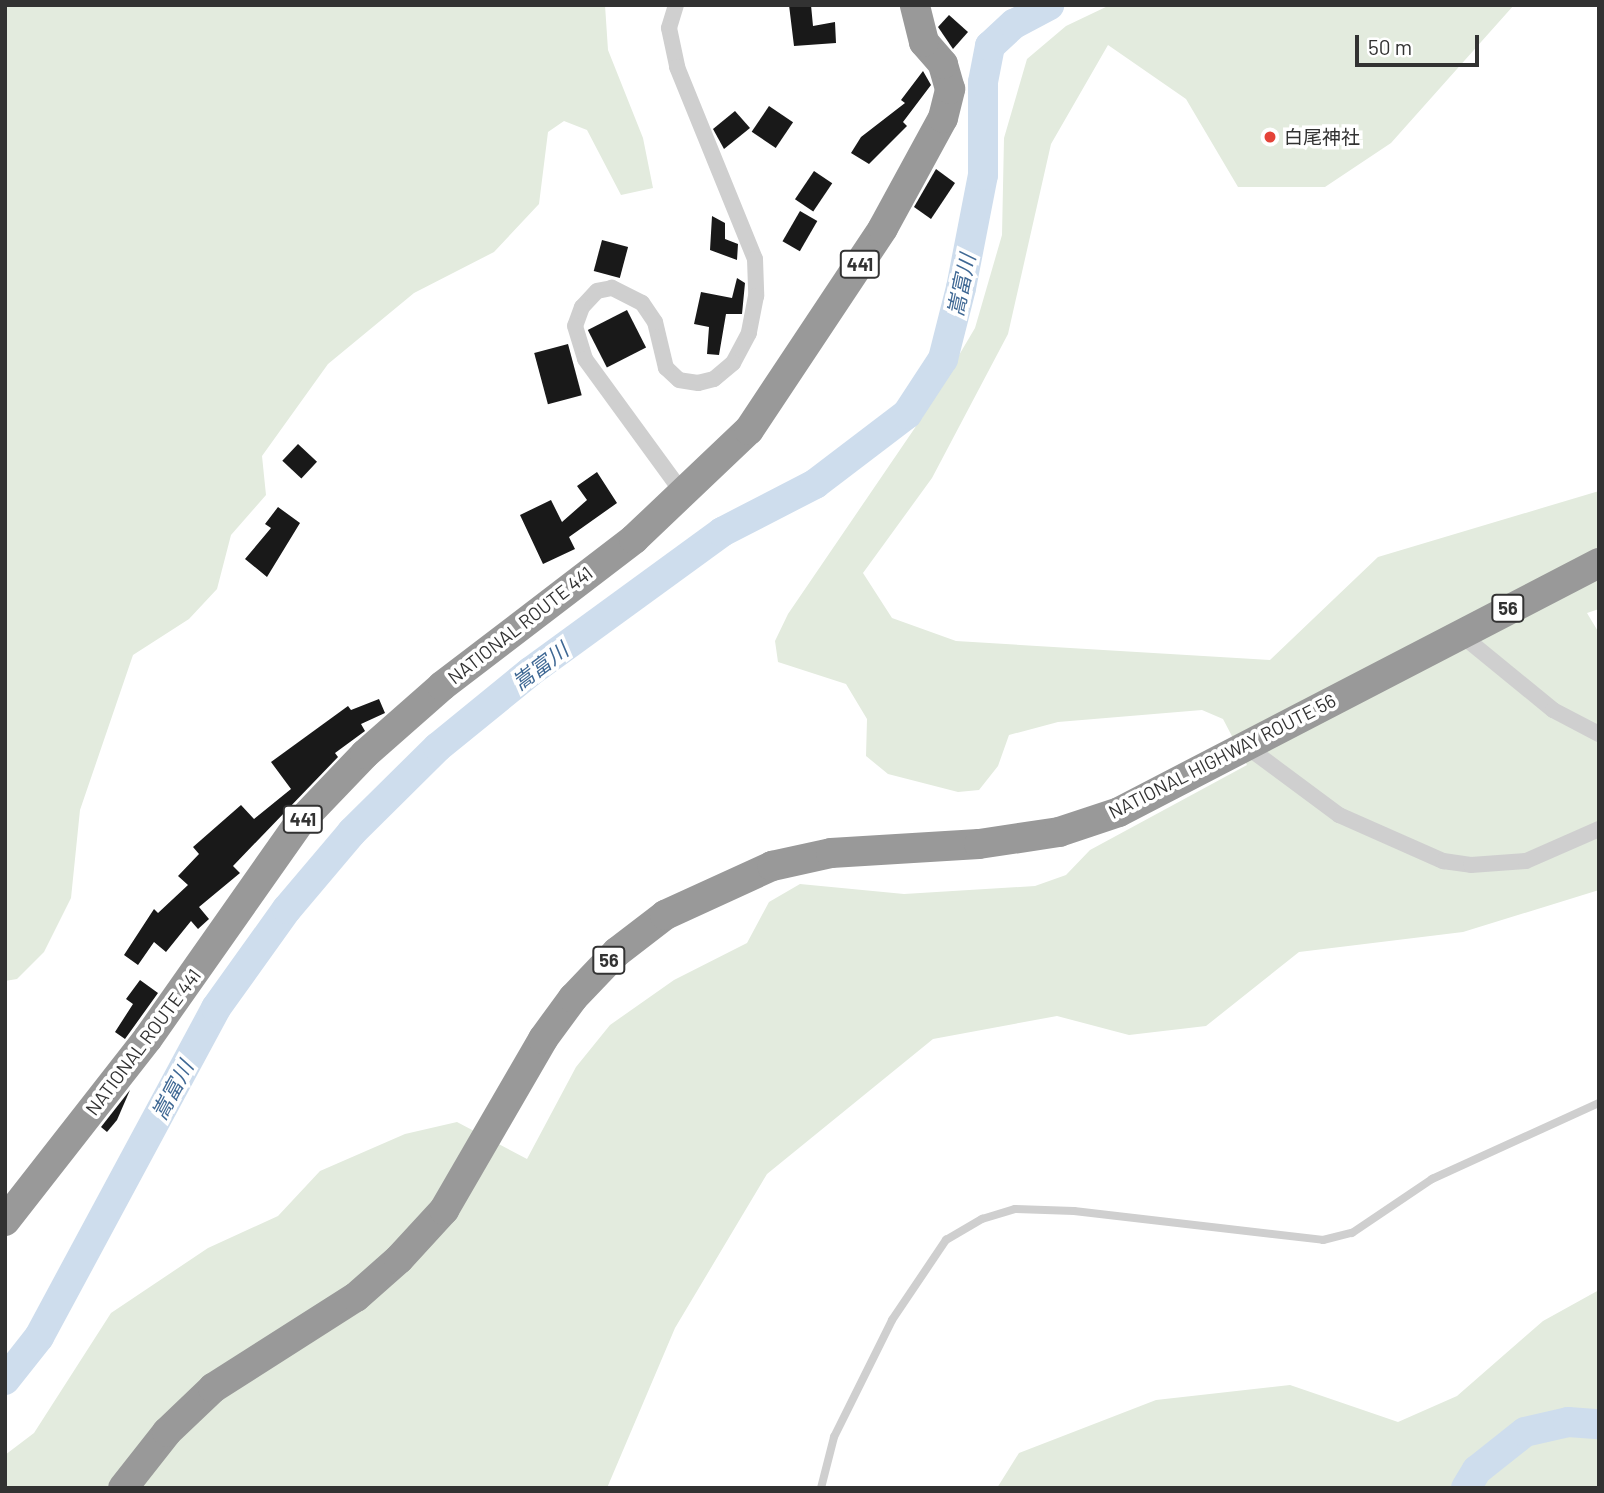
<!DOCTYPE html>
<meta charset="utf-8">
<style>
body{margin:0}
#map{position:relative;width:1604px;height:1493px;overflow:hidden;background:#fff;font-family:Barlow,"Noto Sans JP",sans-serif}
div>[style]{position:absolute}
.green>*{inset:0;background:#e3ebde}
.river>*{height:30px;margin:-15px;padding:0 15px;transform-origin:15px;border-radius:15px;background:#cedded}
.building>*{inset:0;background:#191919;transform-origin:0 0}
.lane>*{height:8px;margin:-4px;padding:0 4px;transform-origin:4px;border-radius:4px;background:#cfcfcf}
.street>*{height:16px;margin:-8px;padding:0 8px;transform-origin:8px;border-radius:8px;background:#cfcfcf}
.highway>*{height:30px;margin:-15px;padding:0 15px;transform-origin:15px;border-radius:15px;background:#999}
.dots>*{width:19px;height:19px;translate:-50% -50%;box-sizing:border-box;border:4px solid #fff;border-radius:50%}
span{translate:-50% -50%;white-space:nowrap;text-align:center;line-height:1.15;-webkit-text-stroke:7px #fff;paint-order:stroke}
.shield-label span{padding:2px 5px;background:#fff;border:2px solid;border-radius:5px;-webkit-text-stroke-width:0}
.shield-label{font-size:18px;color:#323232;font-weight:700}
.poi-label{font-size:19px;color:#323232}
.left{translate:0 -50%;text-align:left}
.street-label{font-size:19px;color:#323232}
.water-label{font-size:21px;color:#3f6894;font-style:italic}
.frame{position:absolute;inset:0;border:7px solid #323232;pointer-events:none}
.scale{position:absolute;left:1355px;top:35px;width:124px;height:32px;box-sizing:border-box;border:4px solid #323232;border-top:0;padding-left:9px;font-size:21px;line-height:24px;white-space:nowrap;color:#323232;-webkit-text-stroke:5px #fff;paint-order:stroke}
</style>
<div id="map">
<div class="green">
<i style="clip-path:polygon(5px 5px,605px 5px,608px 50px,643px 138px,653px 188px,621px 195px,587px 130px,564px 121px,548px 132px,539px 204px,494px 252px,414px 293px,328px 364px,262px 456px,266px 495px,231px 535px,217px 589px,189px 619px,133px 655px,80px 810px,71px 898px,44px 952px,17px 979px,5px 981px)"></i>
<i style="clip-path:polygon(1110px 5px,1514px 5px,1391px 143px,1325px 187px,1238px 187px,1186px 99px,1108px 45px,1051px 144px,1008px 334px,932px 478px,863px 573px,892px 618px,956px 641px,1270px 660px,1378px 557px,1599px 491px,1599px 609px,1587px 613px,1599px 633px,1599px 890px,1463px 932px,1299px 952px,1206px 1026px,1129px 1035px,1057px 1016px,933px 1039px,767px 1174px,675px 1328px,607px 1488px,5px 1488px,5px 1455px,34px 1433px,111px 1313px,208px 1248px,278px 1216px,320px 1171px,405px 1134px,457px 1122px,527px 1159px,576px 1067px,610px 1025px,674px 980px,747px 943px,769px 902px,800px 884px,904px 894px,1035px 886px,1066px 875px,1090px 850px,1247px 765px,1223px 719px,1202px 710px,1058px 722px,1009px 735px,998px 766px,979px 790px,958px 792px,888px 774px,866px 756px,867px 719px,846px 684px,778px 662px,775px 641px,788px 614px,923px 416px,975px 328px,1002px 235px,1004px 138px,1027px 59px,1066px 26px)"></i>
<i style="clip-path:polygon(1599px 1290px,1599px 1488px,997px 1488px,1019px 1453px,1156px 1400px,1290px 1385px,1398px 1422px,1457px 1396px,1543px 1321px)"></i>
</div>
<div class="river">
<i style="left:5px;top:1380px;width:55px;rotate:-51.7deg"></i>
<i style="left:39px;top:1337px;width:374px;rotate:-61.7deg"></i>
<i style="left:216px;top:1008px;width:122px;rotate:-54.4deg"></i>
<i style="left:287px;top:909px;width:101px;rotate:-49.8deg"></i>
<i style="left:352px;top:832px;width:121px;rotate:-44.7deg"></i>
<i style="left:438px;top:747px;width:119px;rotate:-39.2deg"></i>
<i style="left:530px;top:672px;width:238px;rotate:-36.1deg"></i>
<i style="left:722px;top:532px;width:105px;rotate:-27.3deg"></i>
<i style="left:815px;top:484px;width:116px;rotate:-37.3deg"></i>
<i style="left:907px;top:414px;width:66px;rotate:-56.8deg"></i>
<i style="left:943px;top:359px;width:73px;rotate:-75.8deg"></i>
<i style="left:961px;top:288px;width:115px;rotate:-79deg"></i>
<i style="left:983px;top:175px;width:93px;rotate:-90deg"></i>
<i style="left:983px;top:82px;width:37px;rotate:-79deg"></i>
<i style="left:990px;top:46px;width:33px;rotate:-43deg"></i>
<i style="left:1014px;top:24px;width:40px;rotate:-28deg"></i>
<i style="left:1466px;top:1488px;width:21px;rotate:-59deg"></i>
<i style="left:1477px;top:1470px;width:61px;rotate:-38.4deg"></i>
<i style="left:1525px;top:1432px;width:44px;rotate:-13.1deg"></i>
<i style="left:1568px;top:1422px;width:31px;rotate:4deg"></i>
</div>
<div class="building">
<i style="clip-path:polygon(789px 5px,811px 5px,813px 26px,835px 22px,836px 43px,794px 46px)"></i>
<i style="clip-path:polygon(949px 15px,968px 32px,953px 49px,938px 27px)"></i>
<i style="clip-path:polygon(923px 71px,931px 85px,903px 122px,907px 126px,869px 164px,851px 153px,861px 137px,905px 103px,901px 100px)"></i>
<i style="left:769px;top:106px;width:29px;height:31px;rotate:34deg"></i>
<i style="clip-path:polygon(735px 111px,750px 128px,724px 149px,713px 129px)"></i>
<i style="clip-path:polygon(936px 169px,955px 183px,931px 219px,914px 207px)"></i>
<i style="left:814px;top:171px;width:22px;height:34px;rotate:34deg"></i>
<i style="left:800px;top:211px;width:20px;height:35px;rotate:30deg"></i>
<i style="clip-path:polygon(712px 216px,725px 223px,725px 239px,738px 244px,737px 260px,710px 250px)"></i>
<i style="left:602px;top:240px;width:27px;height:32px;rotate:15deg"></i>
<i style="clip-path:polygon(737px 278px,745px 283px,742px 314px,726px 314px,719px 355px,707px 354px,709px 327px,694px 324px,701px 292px,732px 298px)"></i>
<i style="left:627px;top:310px;width:42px;height:44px;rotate:63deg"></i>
<i style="left:568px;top:344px;width:53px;height:35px;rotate:75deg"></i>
<i style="left:298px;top:444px;width:26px;height:23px;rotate:43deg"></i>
<i style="clip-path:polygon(597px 472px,617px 503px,569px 537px,575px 549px,543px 564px,520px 515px,551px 500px,562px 522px,587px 500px,577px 486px)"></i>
<i style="clip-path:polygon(278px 507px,300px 523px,267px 577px,245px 559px,271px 528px,265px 524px)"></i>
<i style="clip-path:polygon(379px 699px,385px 713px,361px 724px,365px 731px,335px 753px,338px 757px,233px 866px,240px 873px,199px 907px,209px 919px,198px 929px,191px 921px,166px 952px,154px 942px,138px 965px,124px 955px,154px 909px,158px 913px,188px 885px,178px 876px,199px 854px,193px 847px,241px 805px,254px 819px,291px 789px,271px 762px,348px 706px,351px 710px)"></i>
<i style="clip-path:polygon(140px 980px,158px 993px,125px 1039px,115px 1032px,133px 1004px,126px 999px)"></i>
<i style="clip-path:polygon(130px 1090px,117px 1120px,107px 1132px,101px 1127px)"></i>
</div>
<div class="lane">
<i style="left:821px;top:1488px;width:53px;rotate:-75.7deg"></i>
<i style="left:834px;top:1437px;width:131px;rotate:-63.6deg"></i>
<i style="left:892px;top:1320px;width:97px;rotate:-56deg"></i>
<i style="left:946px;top:1240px;width:42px;rotate:-30.3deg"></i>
<i style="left:982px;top:1219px;width:34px;rotate:-17deg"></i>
<i style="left:1015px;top:1209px;width:59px;rotate:1.9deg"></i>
<i style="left:1074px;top:1211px;width:251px;rotate:6.6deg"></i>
<i style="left:1323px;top:1240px;width:30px;rotate:-14deg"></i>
<i style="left:1352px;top:1233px;width:97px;rotate:-34deg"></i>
<i style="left:1432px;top:1179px;width:183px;rotate:-24.5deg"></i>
</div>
<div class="street">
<i style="left:676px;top:5px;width:24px;rotate:107deg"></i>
<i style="left:669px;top:28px;width:40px;rotate:78deg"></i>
<i style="left:677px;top:67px;width:207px;rotate:67.9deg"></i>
<i style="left:755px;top:259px;width:37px;rotate:88deg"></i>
<i style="left:756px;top:296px;width:38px;rotate:101deg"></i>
<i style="left:749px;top:333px;width:34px;rotate:118deg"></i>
<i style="left:733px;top:363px;width:25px;rotate:140deg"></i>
<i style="left:714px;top:379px;width:16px;rotate:166deg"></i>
<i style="left:698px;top:383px;width:19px;rotate:-171deg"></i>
<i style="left:679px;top:380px;width:18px;rotate:-137deg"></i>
<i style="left:666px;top:368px;width:47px;rotate:-103.4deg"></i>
<i style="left:655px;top:322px;width:23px;rotate:-124deg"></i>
<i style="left:642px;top:303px;width:34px;rotate:-153deg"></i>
<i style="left:612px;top:288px;width:15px;rotate:169deg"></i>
<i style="left:597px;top:291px;width:22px;rotate:133deg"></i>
<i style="left:582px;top:307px;width:20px;rotate:110deg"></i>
<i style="left:575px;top:326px;width:34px;rotate:73deg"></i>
<i style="left:585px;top:359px;width:168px;rotate:53.9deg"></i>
<i style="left:1459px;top:633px;width:122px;rotate:39.3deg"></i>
<i style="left:1553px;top:710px;width:52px;rotate:27.6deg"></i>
<i style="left:1246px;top:746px;width:116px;rotate:36.6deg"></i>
<i style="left:1339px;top:815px;width:114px;rotate:23.9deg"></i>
<i style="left:1443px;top:861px;width:28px;rotate:8deg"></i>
<i style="left:1471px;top:865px;width:55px;rotate:-4.2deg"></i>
<i style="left:1526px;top:861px;width:80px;rotate:-23.7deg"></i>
</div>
<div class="highway">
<i style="left:5px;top:1221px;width:232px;rotate:-52deg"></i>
<i style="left:148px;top:1038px;width:264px;rotate:-54.9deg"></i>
<i style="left:300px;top:822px;width:94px;rotate:-46.3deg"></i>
<i style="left:365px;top:754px;width:103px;rotate:-41.4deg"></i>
<i style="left:442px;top:686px;width:242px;rotate:-37.4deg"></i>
<i style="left:634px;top:539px;width:158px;rotate:-43.5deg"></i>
<i style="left:749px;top:430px;width:242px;rotate:-56.4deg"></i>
<i style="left:883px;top:228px;width:125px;rotate:-61.4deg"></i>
<i style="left:943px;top:118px;width:30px;rotate:-76deg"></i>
<i style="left:950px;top:89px;width:26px;rotate:-106deg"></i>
<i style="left:943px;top:64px;width:29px;rotate:-131deg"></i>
<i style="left:924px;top:42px;width:38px;rotate:-104deg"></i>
<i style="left:123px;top:1488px;width:71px;rotate:-51.8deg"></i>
<i style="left:167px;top:1432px;width:64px;rotate:-43.7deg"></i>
<i style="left:213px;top:1388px;width:169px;rotate:-32.5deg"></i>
<i style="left:356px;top:1297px;width:57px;rotate:-41.5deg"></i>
<i style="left:399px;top:1259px;width:67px;rotate:-47.4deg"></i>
<i style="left:444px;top:1210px;width:198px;rotate:-59.9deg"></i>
<i style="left:543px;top:1039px;width:51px;rotate:-53.8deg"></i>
<i style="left:573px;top:998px;width:64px;rotate:-46.3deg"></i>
<i style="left:617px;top:952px;width:61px;rotate:-37.6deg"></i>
<i style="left:665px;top:915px;width:118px;rotate:-24.6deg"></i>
<i style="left:772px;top:866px;width:60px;rotate:-12.4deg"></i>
<i style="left:831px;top:853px;width:148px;rotate:-3.5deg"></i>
<i style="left:979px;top:844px;width:81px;rotate:-8.5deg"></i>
<i style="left:1059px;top:832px;width:63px;rotate:-18.4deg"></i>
<i style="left:1119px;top:812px;width:541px;rotate:-27.42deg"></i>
</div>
<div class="dots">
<i style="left:1270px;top:137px;background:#e44339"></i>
</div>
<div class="shield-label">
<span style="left:860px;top:264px">441</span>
<span style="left:1508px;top:608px">56</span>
<span style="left:303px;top:819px">441</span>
<span style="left:609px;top:960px">56</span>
</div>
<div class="poi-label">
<span class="left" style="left:1284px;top:137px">白尾神社</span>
</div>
<div class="street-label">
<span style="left:520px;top:625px;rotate:-38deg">NATIONAL ROUTE 441</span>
<span style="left:1222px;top:756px;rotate:-27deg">NATIONAL HIGHWAY ROUTE 56</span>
<span style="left:143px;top:1042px;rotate:-53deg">NATIONAL ROUTE 441</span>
</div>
<div class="water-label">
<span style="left:961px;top:285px;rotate:-78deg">嵩富川</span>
<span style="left:540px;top:666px;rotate:-37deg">嵩富川</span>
<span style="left:172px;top:1090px;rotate:-62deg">嵩富川</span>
</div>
<div class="frame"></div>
<div class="scale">50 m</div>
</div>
